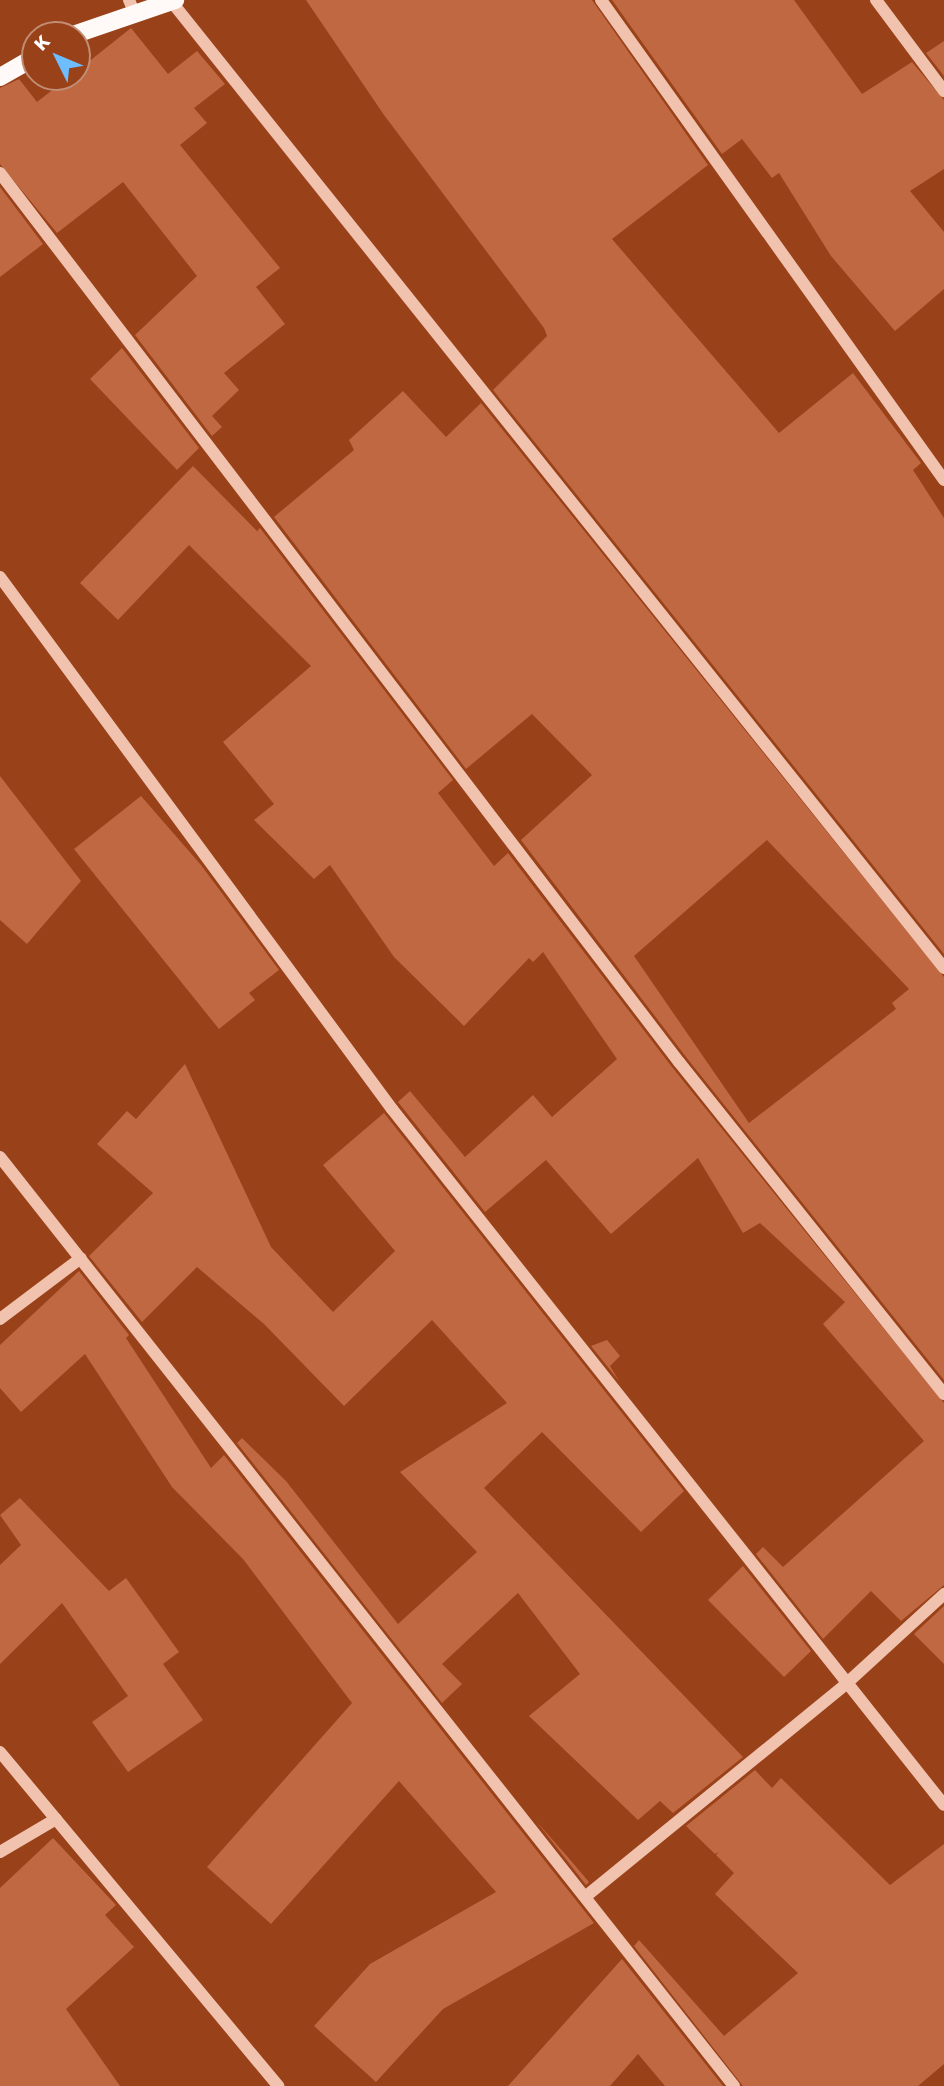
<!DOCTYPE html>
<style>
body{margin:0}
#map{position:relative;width:944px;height:2086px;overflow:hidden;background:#994119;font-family:"Work Sans",sans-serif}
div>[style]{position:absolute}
.building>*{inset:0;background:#c06842}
.minor>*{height:12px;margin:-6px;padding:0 6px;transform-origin:6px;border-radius:6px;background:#f1c2ae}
.major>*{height:18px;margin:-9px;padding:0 9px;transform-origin:9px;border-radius:9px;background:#fffaf8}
span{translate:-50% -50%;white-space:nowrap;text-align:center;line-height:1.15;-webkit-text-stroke:7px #994119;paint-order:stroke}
.north{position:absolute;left:21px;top:21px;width:70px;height:70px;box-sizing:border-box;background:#994119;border:2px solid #c28d75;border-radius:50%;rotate:313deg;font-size:19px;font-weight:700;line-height:28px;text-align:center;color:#fff}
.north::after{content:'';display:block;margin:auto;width:24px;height:32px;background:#6ebdff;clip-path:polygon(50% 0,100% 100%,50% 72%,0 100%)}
</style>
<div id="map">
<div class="building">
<i style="clip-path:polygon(306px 0,592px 0,708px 165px,612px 239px,779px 433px,853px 373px,921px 463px,913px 470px,944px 518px,944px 954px,493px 390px,547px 336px,544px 328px,384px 115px)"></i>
<i style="clip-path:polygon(612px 0,794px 0,862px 94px,912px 62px,944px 100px,944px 169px,910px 191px,944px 232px,944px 289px,895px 331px,831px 256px,779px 173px,772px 178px,742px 139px,722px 154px)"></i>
<i style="clip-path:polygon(131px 28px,168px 74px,197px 51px,225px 84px,194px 108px,207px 123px,180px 145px,280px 268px,256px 287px,285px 324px,224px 373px,239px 390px,212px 416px,222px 427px,212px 436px,135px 335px,197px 276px,123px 182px,57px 233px,0 164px,0 88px,19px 79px,37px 102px,69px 77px,77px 77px,77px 71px)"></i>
<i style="clip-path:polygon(944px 41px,944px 76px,926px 53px)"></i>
<i style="clip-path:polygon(0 187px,43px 244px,0 277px)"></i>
<i style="clip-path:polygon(122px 348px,199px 448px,177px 470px,90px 379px)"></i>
<i style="clip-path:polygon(evenodd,403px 391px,446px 437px,481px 403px,944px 977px,944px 1380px,686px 1057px,521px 840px,592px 775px,532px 714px,466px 769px,274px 517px,354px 450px,349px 440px,403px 391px,767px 840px,909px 989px,892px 1003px,896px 1009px,749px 1123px,634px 956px,767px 840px)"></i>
<i style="clip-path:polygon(193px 466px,257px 531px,260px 528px,453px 780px,438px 793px,494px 866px,508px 853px,672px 1067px,944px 1403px,944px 1585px,901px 1621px,871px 1591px,823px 1639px,756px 1554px,763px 1547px,783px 1567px,924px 1441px,823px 1324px,845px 1302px,760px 1223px,743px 1233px,698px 1158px,611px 1234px,546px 1160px,485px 1212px,398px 1102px,410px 1091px,465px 1157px,533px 1095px,552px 1117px,617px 1059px,543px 952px,533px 962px,529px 958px,464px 1026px,394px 957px,330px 865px,314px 879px,254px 820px,274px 804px,223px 742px,311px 666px,189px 545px,118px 620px,80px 583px)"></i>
<i style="clip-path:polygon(0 776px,81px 881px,27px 944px,0 920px)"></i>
<i style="clip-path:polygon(141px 796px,201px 865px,279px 970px,249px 993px,255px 1000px,219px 1029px,74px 849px)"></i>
<i style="clip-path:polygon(185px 1064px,271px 1247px,333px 1312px,395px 1251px,323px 1165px,384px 1113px,684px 1491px,641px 1532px,542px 1432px,484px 1488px,743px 1757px,673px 1813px,660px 1801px,638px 1820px,529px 1716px,580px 1674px,518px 1593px,442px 1664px,462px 1684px,442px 1703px,237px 1443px,242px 1438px,286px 1481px,398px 1624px,477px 1552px,400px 1472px,507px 1403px,432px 1320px,344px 1406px,264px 1324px,197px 1267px,142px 1322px,89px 1256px,153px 1193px,97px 1144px,127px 1111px,136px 1119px)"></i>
<i style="clip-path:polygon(79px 1271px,129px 1335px,126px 1338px,211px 1468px,224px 1455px,594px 1923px,443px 2009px,376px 2082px,314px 2026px,370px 1964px,496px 1892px,399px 1781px,271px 1924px,207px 1867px,352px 1703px,243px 1559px,172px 1487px,85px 1354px,21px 1412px,0 1388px,0 1345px)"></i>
<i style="clip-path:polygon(607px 1340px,620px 1356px,610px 1366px,619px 1381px,591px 1346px)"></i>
<i style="clip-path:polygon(20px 1498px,109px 1591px,126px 1578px,179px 1652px,163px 1664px,203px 1720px,128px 1772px,92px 1722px,128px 1696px,62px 1603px,0 1664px,0 1565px,21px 1545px,0 1515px)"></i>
<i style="clip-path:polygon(743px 1566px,811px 1651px,784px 1677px,708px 1600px)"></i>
<i style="clip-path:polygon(944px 1606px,944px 1664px,914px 1634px)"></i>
<i style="clip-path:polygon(755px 1770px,772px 1788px,781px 1778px,890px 1885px,944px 1844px,944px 2064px,918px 2086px,743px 2086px,634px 1946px,639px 1940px,724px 2036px,798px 1973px,715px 1894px,734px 1873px,716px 1855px,719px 1852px,715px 1854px,686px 1826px)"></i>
<i style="clip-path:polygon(536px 1821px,566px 1855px,589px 1882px,586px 1885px)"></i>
<i style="clip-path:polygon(53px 1838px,116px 1905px,105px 1915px,134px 1947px,66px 2009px,120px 2086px,0 2086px,0 1888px)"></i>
<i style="clip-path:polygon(622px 1959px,723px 2086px,665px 2086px,638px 2054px,610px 2086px,508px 2086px)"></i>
</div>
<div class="minor">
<i style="left:129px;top:0;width:15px;rotate:67deg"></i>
<i style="left:601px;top:0;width:590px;rotate:54.45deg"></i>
<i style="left:876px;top:0;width:114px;rotate:53.2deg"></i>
<i style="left:171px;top:1px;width:1238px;rotate:51.36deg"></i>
<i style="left:0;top:173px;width:1119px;rotate:52.63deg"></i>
<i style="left:679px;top:1062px;width:425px;rotate:51.4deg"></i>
<i style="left:0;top:577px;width:661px;rotate:53.62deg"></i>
<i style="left:392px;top:1109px;width:888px;rotate:51.58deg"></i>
<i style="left:0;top:1157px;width:1184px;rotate:51.69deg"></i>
<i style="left:0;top:1319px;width:101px;rotate:-37deg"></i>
<i style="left:0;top:1752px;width:435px;rotate:50.2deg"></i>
<i style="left:0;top:1852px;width:65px;rotate:-30.5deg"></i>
<i style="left:585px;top:1897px;width:338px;rotate:-39.2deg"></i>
<i style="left:847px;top:1683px;width:132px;rotate:-42.5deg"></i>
</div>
<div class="major">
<i style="left:73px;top:35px;width:108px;rotate:-18.9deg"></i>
<i style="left:0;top:77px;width:40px;rotate:-29.7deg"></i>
</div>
<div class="north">K</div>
</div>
